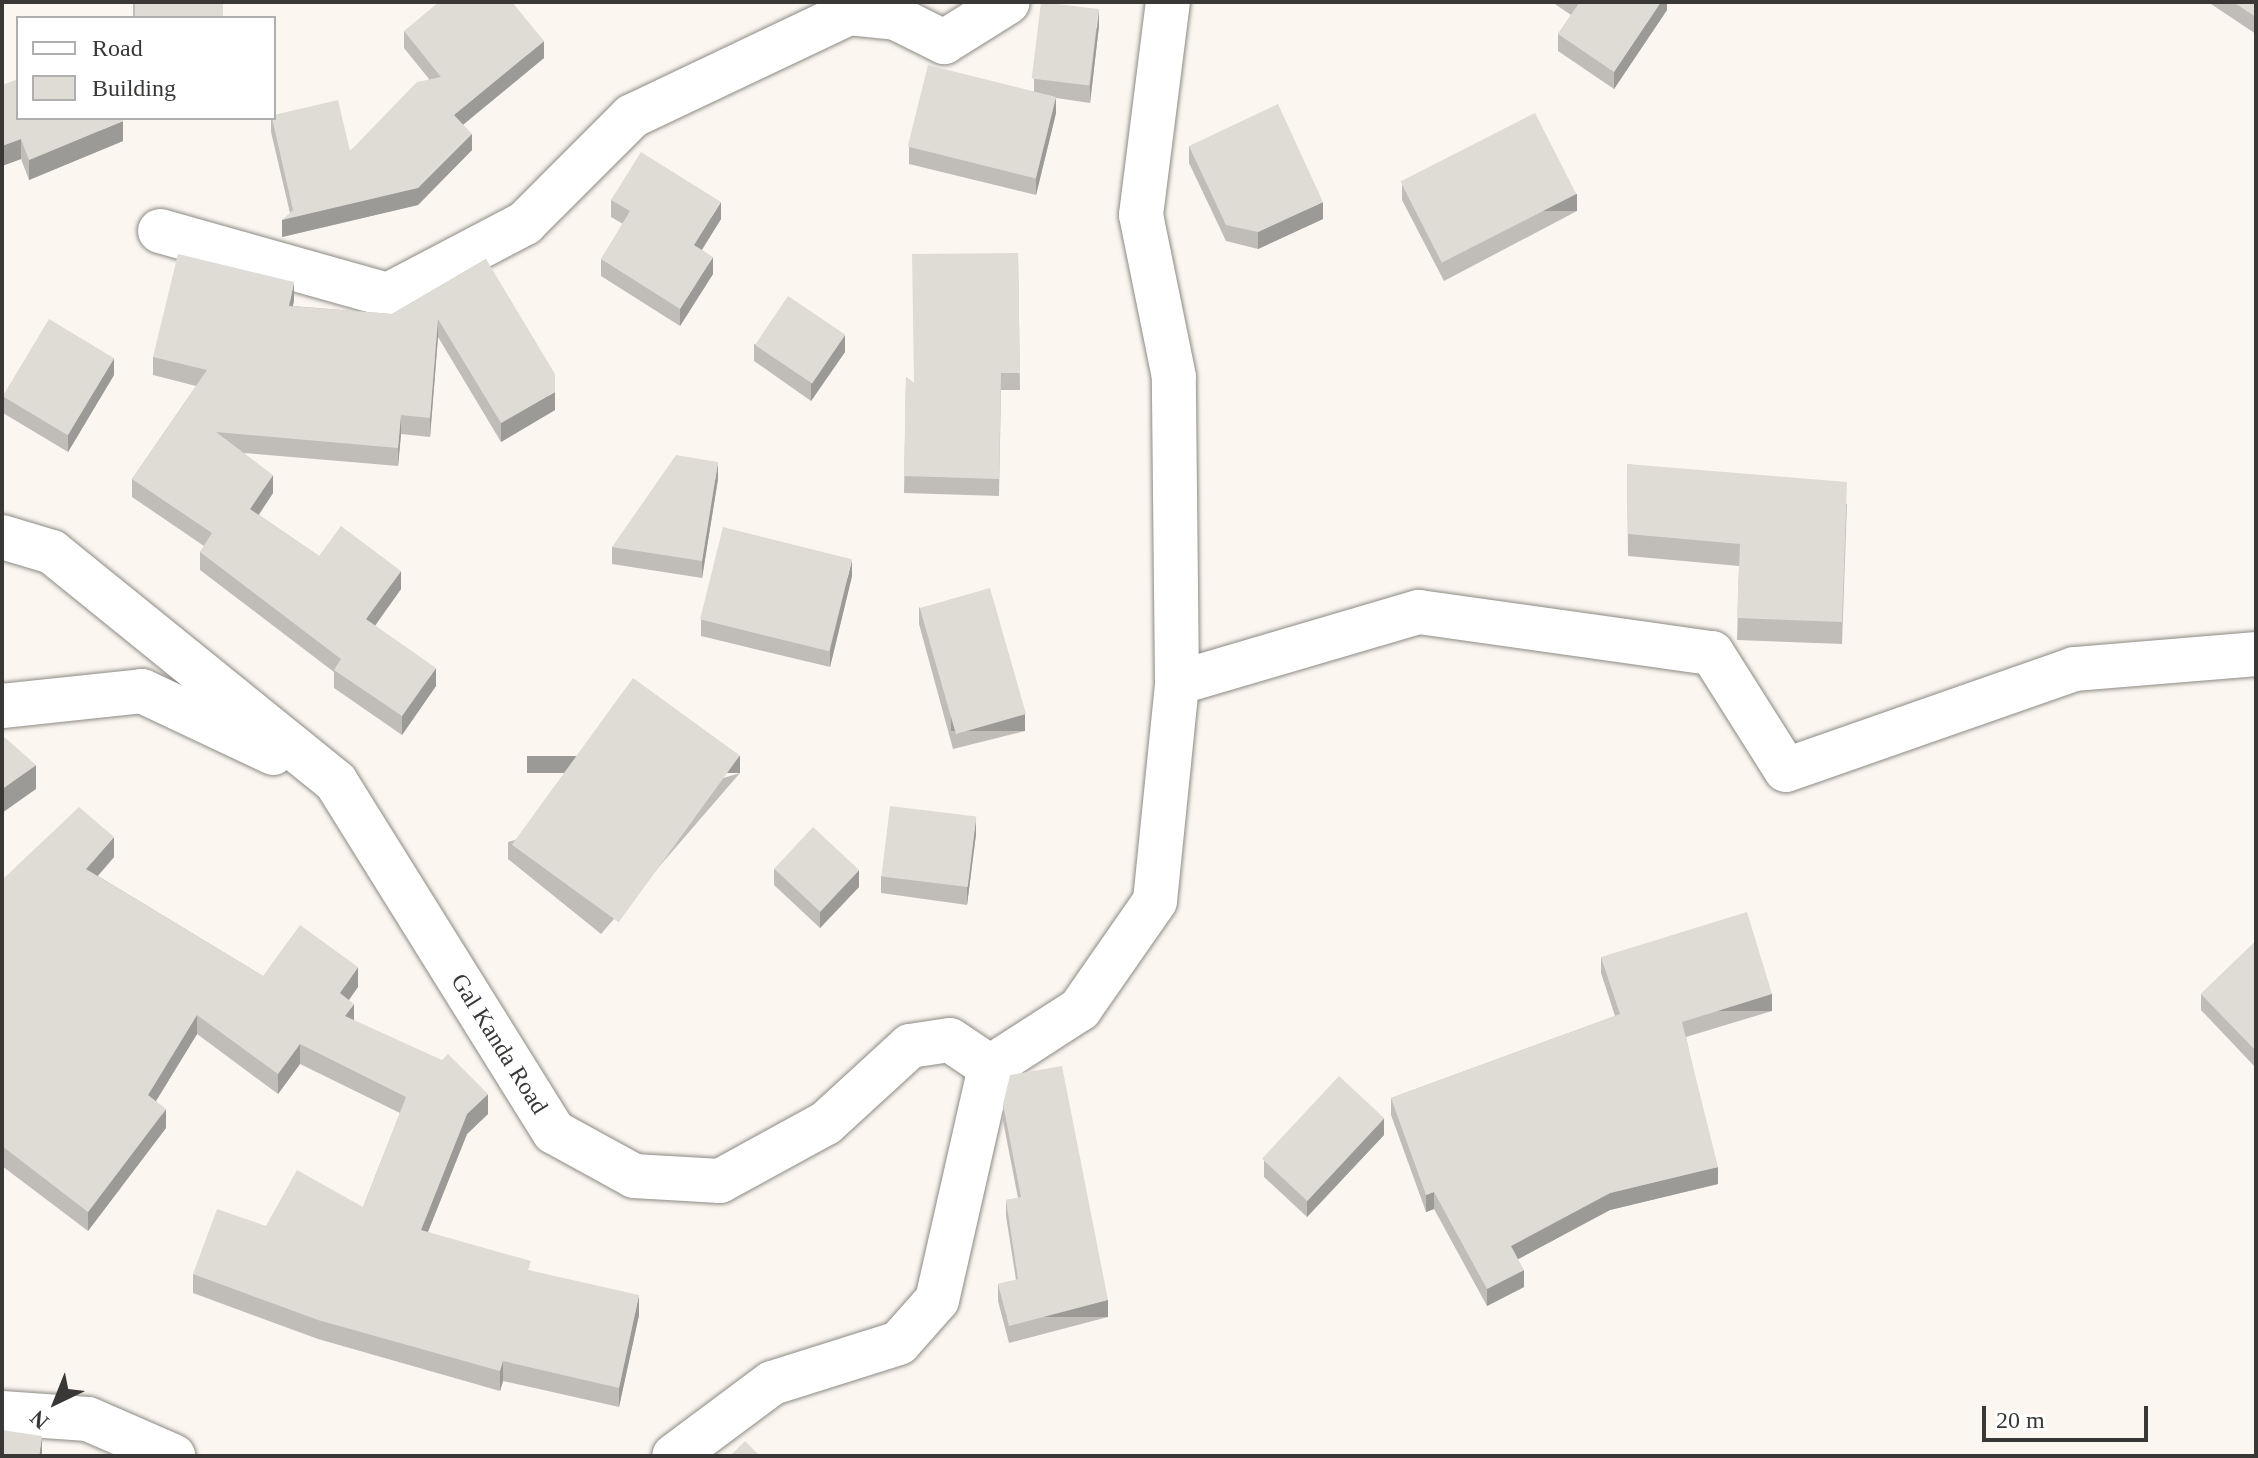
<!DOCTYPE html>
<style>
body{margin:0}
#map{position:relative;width:2258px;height:1458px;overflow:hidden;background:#fbf7f0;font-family:"Times New Roman",serif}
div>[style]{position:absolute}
.roads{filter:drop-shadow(0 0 2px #8d8984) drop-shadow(0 0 2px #8d8984)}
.minor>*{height:44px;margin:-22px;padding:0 22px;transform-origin:22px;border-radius:22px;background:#fff}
.wall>*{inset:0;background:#c0bdb8;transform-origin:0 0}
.shaded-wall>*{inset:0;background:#9c9a96;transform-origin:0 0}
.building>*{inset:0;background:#dfdcd6;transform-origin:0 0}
span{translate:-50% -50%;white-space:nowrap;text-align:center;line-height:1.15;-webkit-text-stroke:6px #fff;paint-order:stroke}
.street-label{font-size:24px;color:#3a3836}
.frame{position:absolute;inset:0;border:4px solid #3a3836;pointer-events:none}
.legend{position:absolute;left:16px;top:16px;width:260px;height:104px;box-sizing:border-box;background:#fff;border:2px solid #b0afaf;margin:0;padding:10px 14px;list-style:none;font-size:24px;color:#3a3836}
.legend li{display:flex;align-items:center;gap:16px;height:40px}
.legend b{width:40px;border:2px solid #b0afaf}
.north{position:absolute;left:16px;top:1362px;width:80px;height:80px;-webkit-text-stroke:6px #fff;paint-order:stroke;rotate:223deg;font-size:22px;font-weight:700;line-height:32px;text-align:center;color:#3a3836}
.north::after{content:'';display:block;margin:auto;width:28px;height:36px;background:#3a3836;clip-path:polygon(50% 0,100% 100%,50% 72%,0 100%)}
.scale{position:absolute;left:1982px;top:1406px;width:166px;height:36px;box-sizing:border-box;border:4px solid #3a3836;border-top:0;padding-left:10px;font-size:24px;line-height:28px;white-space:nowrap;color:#3a3836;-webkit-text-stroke:6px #fff;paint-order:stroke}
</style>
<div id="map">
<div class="roads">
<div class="minor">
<i style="left:160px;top:231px;width:237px;rotate:15.7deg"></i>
<i style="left:388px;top:295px;width:155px;rotate:-27.7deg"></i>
<i style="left:525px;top:223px;width:151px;rotate:-45deg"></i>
<i style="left:632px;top:116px;width:240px;rotate:-25.4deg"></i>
<i style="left:849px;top:13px;width:47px;rotate:6.1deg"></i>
<i style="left:896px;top:18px;width:54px;rotate:26.6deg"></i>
<i style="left:944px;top:42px;width:75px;rotate:-32deg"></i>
<i style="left:2px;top:537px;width:52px;rotate:16.7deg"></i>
<i style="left:52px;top:552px;width:365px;rotate:39deg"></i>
<i style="left:336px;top:782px;width:412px;rotate:58.1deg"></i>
<i style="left:554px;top:1132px;width:91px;rotate:28.8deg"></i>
<i style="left:634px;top:1176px;width:86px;rotate:3.3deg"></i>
<i style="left:720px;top:1181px;width:121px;rotate:-28.7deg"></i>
<i style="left:826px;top:1123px;width:114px;rotate:-42.5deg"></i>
<i style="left:910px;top:1046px;width:40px;rotate:-8.5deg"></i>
<i style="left:950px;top:1040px;width:48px;rotate:34deg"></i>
<i style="left:990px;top:1067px;width:239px;rotate:102.8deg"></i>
<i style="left:937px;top:1300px;width:57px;rotate:131.5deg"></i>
<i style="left:899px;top:1343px;width:133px;rotate:162.5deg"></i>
<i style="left:772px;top:1383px;width:122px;rotate:143.3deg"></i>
<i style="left:1177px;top:683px;width:252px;rotate:-16.4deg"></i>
<i style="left:1419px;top:612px;width:296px;rotate:8deg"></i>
<i style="left:1712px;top:653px;width:138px;rotate:57.7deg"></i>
<i style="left:1786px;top:770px;width:305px;rotate:-19.3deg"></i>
<i style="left:2074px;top:669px;width:183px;rotate:-4.7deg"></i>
<i style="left:2px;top:706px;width:141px;rotate:-6.1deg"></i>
<i style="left:142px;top:691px;width:145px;rotate:25.3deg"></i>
<i style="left:990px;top:1067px;width:107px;rotate:-32.8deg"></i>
<i style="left:1080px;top:1009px;width:131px;rotate:-55.2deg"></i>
<i style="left:1155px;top:901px;width:219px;rotate:-84.2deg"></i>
<i style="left:1177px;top:683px;width:306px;rotate:-90.6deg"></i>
<i style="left:1174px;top:377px;width:165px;rotate:-101.5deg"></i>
<i style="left:1141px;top:215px;width:215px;rotate:-82.8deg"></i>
<i style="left:2px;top:1413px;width:86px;rotate:4deg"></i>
<i style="left:88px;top:1419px;width:93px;rotate:23.5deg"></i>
</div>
</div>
<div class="wall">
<i style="left:133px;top:2px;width:90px;height:16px"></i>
<i style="clip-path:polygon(1552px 2px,1667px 2px,1667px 10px,1614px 89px,1558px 51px,1558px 34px,1571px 15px)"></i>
<i style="clip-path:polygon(2208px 2px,2256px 2px,2256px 34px)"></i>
<i style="clip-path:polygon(1099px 26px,1090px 103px,1056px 98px,1056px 113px,1036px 195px,909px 164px,909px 147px,1034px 91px,1034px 79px)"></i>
<i style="clip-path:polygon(404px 31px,544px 58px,463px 125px,472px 150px,418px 205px,282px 237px,290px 213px,271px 132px,271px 118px,350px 151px,429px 79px,404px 48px)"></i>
<i style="clip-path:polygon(2px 85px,123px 141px,29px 180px,21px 159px,2px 166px)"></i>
<i style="clip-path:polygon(1189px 146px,1323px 219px,1258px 249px,1226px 241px,1189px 163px)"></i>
<i style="clip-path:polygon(1402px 184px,1577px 211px,1444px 281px,1402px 200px)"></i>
<i style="clip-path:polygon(611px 200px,721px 219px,702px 250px,713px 274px,680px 326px,601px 276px,601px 259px,623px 224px,611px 217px)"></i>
<i style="clip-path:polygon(1018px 253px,1020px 390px,1001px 390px,999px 496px,904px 493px,906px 377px,914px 383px)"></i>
<i style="clip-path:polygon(486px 259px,555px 410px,501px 442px,438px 337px,430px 437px,401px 434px,398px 466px,244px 453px,273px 493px,259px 515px,319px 556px,401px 589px,375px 626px,436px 686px,402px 735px,334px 688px,334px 672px,200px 570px,200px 552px,204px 546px,132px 497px,132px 479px,196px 386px,153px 375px,153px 357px,294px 300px,293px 306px,392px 314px)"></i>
<i style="clip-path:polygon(754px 344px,845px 352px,811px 401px,754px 361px)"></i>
<i style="clip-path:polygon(114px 375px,68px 452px,3px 413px,3px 396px)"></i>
<i style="clip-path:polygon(1627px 464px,1847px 504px,1842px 644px,1737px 640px,1739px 566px,1628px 556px)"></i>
<i style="clip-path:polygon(718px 479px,702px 578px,612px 564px,612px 547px)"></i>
<i style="clip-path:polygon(852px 576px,830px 667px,701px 636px,701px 619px)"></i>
<i style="clip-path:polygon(919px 607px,1025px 731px,953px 749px,919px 624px)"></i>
<i style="clip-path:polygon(740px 773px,601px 934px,508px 859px,508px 842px)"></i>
<i style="clip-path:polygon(976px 834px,967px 905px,881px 893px,881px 876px)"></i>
<i style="clip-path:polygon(114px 857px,98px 876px,263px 976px,358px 987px,349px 1000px,354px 1020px,488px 1114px,467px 1134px,428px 1232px,531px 1271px,639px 1315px,619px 1407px,503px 1381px,500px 1391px,318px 1339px,193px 1293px,193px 1274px,266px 1226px,363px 1207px,400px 1113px,300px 1064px,278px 1094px,197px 1034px,156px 1101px,166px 1128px,88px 1231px,2px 1166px,2px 880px)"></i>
<i style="clip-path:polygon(774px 869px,859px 887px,820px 928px,774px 885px)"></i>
<i style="clip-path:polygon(2256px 941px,2256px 1068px,2201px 1010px,2201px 994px)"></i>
<i style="clip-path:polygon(1601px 957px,1772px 1011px,1686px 1037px,1718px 1184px,1610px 1210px,1518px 1259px,1524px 1287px,1487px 1306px,1434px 1209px,1426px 1212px,1391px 1115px,1391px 1098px,1615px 1016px,1601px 973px)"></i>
<i style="clip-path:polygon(1003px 1104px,1108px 1317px,1009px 1343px,998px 1301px,998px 1284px,1016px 1280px,1006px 1216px,1006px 1200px,1018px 1198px,1003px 1121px)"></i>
<i style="clip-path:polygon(1384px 1135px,1307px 1217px,1264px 1177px,1264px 1160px)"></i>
</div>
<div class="shaded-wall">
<i style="clip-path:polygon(1661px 2px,1667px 2px,1667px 10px,1614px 89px,1614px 72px)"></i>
<i style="clip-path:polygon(1099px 9px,1099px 26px,1090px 103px,1090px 86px)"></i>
<i style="clip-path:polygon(544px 41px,544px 58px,454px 132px,454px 115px)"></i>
<i style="clip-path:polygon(1056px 96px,1056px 113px,1036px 195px,1036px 178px)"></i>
<i style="clip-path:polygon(123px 121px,123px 141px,29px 180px,29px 160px)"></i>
<i style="clip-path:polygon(472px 134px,472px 150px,418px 205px,282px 237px,282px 220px)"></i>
<i style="clip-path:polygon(21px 139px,21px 159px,2px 166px,2px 146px)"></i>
<i style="left:1577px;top:194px;width:17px;height:150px;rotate:90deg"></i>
<i style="clip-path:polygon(721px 202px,721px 219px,694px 262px,694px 245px)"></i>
<i style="clip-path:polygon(1323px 202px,1323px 219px,1258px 249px,1258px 232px)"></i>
<i style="clip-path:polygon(713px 257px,713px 274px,680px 326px,680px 309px)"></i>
<i style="clip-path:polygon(294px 282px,294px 300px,289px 324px,289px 306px)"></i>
<i style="clip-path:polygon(438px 319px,438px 337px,430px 437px,430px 418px)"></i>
<i style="clip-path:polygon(845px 335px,845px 352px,811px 401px,811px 384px)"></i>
<i style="clip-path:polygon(114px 358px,114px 375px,68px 452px,68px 435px)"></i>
<i style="clip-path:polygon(555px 392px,555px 410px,501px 442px,501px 423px)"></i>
<i style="clip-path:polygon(401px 415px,401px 434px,398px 466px,398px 448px)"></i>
<i style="clip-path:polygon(718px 462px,718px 479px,702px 578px,702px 561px)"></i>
<i style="clip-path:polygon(273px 475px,273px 493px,250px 527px,250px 509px)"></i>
<i style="clip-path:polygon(852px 560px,852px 576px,830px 667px,830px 650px)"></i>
<i style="clip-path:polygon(401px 571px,401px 589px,366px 638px,366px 619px)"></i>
<i style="clip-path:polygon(436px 668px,436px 686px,402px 735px,402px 716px)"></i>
<i style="left:1025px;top:714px;width:17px;height:74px;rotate:90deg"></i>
<i style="left:740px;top:756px;width:17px;height:213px;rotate:90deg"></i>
<i style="clip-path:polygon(36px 765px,36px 789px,2px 813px,2px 789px)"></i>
<i style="clip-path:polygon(976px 817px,976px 834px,967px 905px,967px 888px)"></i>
<i style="clip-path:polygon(114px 837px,114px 857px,86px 889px,86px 869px)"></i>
<i style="clip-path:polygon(859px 870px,859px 887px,820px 928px,820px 912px)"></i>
<i style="clip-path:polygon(358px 967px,358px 987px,340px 1012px,340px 993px)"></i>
<i style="left:1772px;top:994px;width:17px;height:94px;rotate:90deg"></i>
<i style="clip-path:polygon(354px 1004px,354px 1023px,345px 1016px)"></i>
<i style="clip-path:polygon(197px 1015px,197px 1034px,148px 1114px,148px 1095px)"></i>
<i style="clip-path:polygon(300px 1044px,300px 1064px,278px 1094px,278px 1074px)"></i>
<i style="clip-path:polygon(488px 1094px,488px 1114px,467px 1134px,421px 1249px,421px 1230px,467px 1114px)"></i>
<i style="clip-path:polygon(166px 1109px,166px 1128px,88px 1231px,88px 1212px)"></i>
<i style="clip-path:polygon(1384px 1118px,1384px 1135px,1307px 1217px,1307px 1201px)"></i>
<i style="clip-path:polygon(1718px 1167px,1718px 1184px,1610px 1210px,1511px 1263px,1511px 1246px,1610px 1193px)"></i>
<i style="clip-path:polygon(1434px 1192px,1434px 1209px,1426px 1212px,1426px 1195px)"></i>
<i style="clip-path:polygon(1524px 1270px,1524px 1287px,1487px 1306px,1487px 1289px)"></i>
<i style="clip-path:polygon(639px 1295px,639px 1315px,619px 1407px,619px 1388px)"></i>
<i style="left:1108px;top:1300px;width:17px;height:102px;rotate:90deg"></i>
<i style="clip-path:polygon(503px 1361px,503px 1381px,500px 1391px,500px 1371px)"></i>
<i style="clip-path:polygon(42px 1436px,42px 1456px,39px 1456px)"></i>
</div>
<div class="building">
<i style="left:135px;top:2px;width:88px;height:16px"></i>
<i style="clip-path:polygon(439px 2px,512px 2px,544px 41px,454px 115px,472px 134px,418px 188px,282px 220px,293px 210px,272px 118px,274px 118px,274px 115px,338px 100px,350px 151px,417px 82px,441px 77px,404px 31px)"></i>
<i style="left:1041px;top:2px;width:58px;height:77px;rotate:7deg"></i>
<i style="clip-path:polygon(1577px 2px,1661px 2px,1614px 72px,1558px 34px,1579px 3px)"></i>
<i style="clip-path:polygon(2233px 2px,2256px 2px,2256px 17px)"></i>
<i style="left:928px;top:65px;width:132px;height:84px;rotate:14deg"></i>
<i style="clip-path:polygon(18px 79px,18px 118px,122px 118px,123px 121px,29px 160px,21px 139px,2px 146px,2px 85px)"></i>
<i style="clip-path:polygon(1278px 104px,1323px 202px,1258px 232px,1226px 225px,1189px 146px)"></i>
<i style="left:1535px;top:113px;width:91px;height:151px;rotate:63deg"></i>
<i style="clip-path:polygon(641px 152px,721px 202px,694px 245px,713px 257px,680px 309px,601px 259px,630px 211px,611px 200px)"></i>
<i style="clip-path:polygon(1018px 253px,1020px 373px,1001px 373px,999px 479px,904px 476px,906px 377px,914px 383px,912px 254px)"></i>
<i style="clip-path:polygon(178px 254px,294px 282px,289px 306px,392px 314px,486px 259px,555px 374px,555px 392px,501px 423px,438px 319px,430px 418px,401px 415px,398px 448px,216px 432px,273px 475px,250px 509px,319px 556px,341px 526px,401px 571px,366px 619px,436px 668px,402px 716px,334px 670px,341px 659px,200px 552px,212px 533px,132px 479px,207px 370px,153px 357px)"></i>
<i style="left:788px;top:296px;width:69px;height:59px;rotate:34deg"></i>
<i style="left:49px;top:319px;width:76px;height:90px;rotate:31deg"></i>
<i style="clip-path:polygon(676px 455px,718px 462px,702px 561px,612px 547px)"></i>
<i style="clip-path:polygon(1627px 464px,1847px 482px,1842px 622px,1737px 618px,1740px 544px,1628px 534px)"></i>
<i style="left:723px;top:527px;width:133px;height:95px;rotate:14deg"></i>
<i style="left:990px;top:588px;width:131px;height:73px;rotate:74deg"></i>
<i style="left:633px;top:678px;width:132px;height:206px;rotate:36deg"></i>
<i style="clip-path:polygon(2px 735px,36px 765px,2px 789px)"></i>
<i style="left:890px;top:806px;width:87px;height:71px;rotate:7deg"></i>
<i style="clip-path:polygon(79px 807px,114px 837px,86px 869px,263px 976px,300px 925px,358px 967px,340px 993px,354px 1004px,345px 1016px,442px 1060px,448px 1054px,488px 1094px,467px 1114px,421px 1230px,531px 1261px,528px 1270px,639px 1295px,619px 1388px,503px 1361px,500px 1371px,318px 1320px,193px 1274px,217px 1209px,266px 1226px,297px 1170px,363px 1207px,406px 1097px,300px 1044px,278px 1074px,197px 1015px,148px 1095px,166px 1109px,88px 1212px,2px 1146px,2px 880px)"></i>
<i style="left:813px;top:827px;width:63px;height:57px;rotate:43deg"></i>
<i style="clip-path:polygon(1747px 912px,1772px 994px,1682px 1022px,1718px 1167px,1610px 1193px,1511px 1246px,1524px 1270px,1487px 1289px,1434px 1192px,1426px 1195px,1391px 1098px,1620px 1014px,1601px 957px)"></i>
<i style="clip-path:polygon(2256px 941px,2256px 1051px,2201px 994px)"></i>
<i style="clip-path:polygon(1062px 1066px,1108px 1300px,1009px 1326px,998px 1284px,1018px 1279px,1006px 1200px,1021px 1197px,1003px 1104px,1010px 1075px)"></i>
<i style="left:1339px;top:1076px;width:62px;height:113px;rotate:43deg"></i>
<i style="clip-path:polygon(2px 1430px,42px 1436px,39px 1456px,2px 1456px)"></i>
<i style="clip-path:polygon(745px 1441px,760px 1456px,730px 1456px)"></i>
</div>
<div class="street-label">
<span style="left:499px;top:1044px;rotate:58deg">Gal Kanda Road</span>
</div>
<div class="frame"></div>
<ul class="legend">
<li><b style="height:10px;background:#fff"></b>Road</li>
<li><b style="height:22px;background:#dfdcd6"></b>Building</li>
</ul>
<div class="north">N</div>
<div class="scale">20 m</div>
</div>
